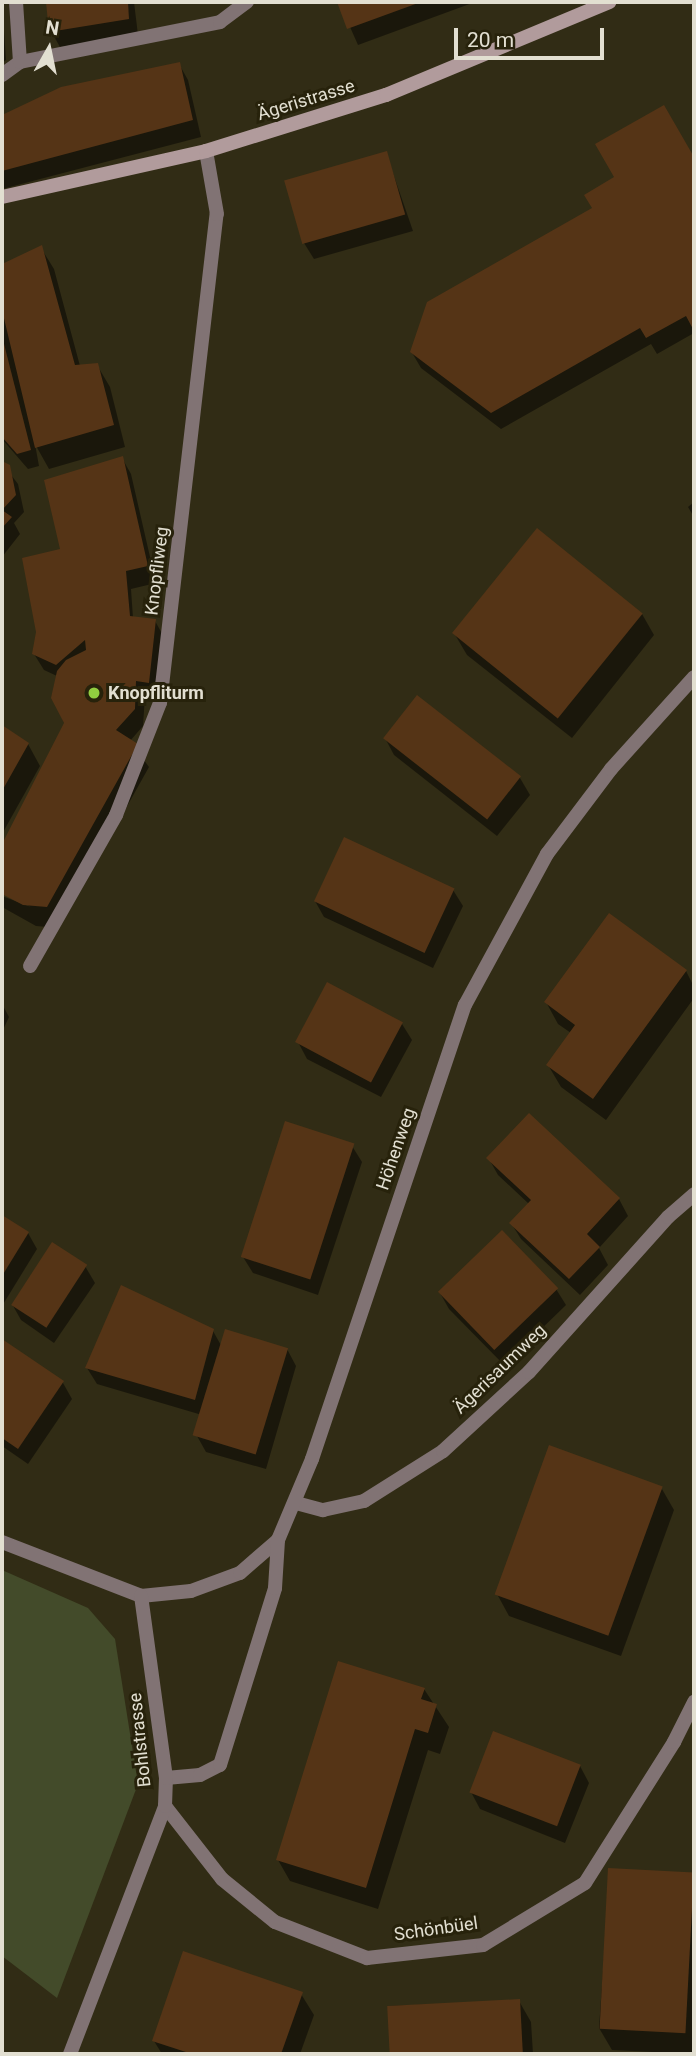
<!DOCTYPE html>
<meta charset="utf-8">
<style>
body{margin:0}
#map{position:relative;width:696px;height:2056px;overflow:hidden;background:#312c15;font-family:Roboto,sans-serif}
div>[style]{position:absolute}
.green>*{inset:0;background:#434b2a}
.shadow>*{inset:0;background:#0007}
.building>*{inset:0;background:#553416;transform-origin:0 0}
.street>*{height:14px;margin:-7px;padding:0 7px;transform-origin:7px;border-radius:7px;background:#817374}
.secondary>*{height:14px;margin:-7px;padding:0 7px;transform-origin:7px;border-radius:7px;background:#b19b9c}
.dots>*{width:19px;height:19px;translate:-50% -50%;box-sizing:border-box;border:4px solid #27220b;border-radius:50%}
span{translate:-50% -50%;white-space:nowrap;text-align:center;line-height:1.15;-webkit-text-stroke:6px #27220b;paint-order:stroke}
.street-label{font-size:18px;color:#e2dfd1}
.poi-label{font-size:18px;color:#e2dfd1;font-weight:700}
.left{translate:0 -50%;text-align:left}
.frame{position:absolute;inset:0;border:4px solid #e2dfd1;pointer-events:none}
.north{position:absolute;left:14px;top:14px;width:70px;height:70px;-webkit-text-stroke:5px #27220b;paint-order:stroke;rotate:9deg;font-size:19px;font-weight:700;line-height:28px;text-align:center;color:#e2dfd1}
.north::after{content:'';display:block;margin:auto;width:24px;height:32px;background:#e2dfd1;clip-path:polygon(50% 0,100% 100%,50% 72%,0 100%)}
.scale{position:absolute;left:454px;top:28px;width:150px;height:32px;box-sizing:border-box;border:4px solid #e2dfd1;border-top:0;padding-left:9px;font-size:21px;line-height:24px;white-space:nowrap;color:#e2dfd1;-webkit-text-stroke:5px #27220b;paint-order:stroke}
</style>
<div id="map">
<div class="green">
<i style="clip-path:polygon(2px 1570px,88px 1608px,115px 1639px,138px 1784px,57px 1998px,2px 1956px)"></i>
</div>
<div class="shadow">
<i style="clip-path:polygon(2px 2px,6px 60px,2px 63px)"></i>
<i style="clip-path:polygon(47px 2px,134px 2px,138px 35px,60px 47px,51px 31px)"></i>
<i style="clip-path:polygon(339px 2px,475px 2px,358px 45px)"></i>
<i style="clip-path:polygon(179px 64px,188px 80px,201px 137px,2px 189px,2px 117px,62px 88px)"></i>
<i style="clip-path:polygon(664px 107px,694px 161px,694px 333px,657px 354px,651px 344px,501px 429px,421px 368px,411px 351px,594px 208px)"></i>
<i style="clip-path:polygon(386px 153px,413px 231px,314px 259px,304px 243px)"></i>
<i style="clip-path:polygon(41px 248px,54px 269px,80px 366px,97px 365px,110px 387px,125px 447px,49px 469px,35px 444px,39px 466px,28px 469px,2px 439px,2px 266px)"></i>
<i style="clip-path:polygon(122px 458px,131px 474px,156px 583px,131px 589px,133px 618px,155px 621px,164px 637px,157px 698px,145px 696px,143px 726px,130px 741px,149px 767px,59px 928px,36px 926px,2px 907px,2px 896px,31px 907px,2px 892px,2px 848px,65px 725px,53px 698px,57px 676px,44px 670px,34px 654px,62px 550px)"></i>
<i style="clip-path:polygon(2px 463px,18px 484px,24px 512px,14px 523px,20px 534px,2px 557px)"></i>
<i style="clip-path:polygon(694px 502px,694px 517px,688px 507px)"></i>
<i style="clip-path:polygon(642px 614px,654px 635px,572px 738px,467px 655px,454px 633px)"></i>
<i style="clip-path:polygon(418px 697px,520px 778px,530px 795px,497px 836px,394px 755px,385px 738px)"></i>
<i style="clip-path:polygon(2px 727px,28px 744px,40px 766px,2px 834px)"></i>
<i style="clip-path:polygon(453px 890px,463px 906px,433px 968px,324px 917px,315px 901px)"></i>
<i style="clip-path:polygon(686px 971px,694px 987px,694px 998px,606px 1120px,561px 1087px,548px 1065px,571px 1033px,558px 1024px,546px 1002px)"></i>
<i style="clip-path:polygon(2px 1004px,9px 1017px,2px 1032px)"></i>
<i style="clip-path:polygon(402px 1024px,412px 1040px,381px 1097px,307px 1059px,298px 1042px)"></i>
<i style="clip-path:polygon(529px 1115px,619px 1199px,628px 1216px,599px 1248px,608px 1265px,580px 1295px,521px 1239px,511px 1223px,529px 1204px,498px 1175px,489px 1159px)"></i>
<i style="clip-path:polygon(352px 1146px,362px 1162px,318px 1295px,253px 1273px,243px 1257px)"></i>
<i style="clip-path:polygon(2px 1217px,28px 1233px,37px 1249px,2px 1306px)"></i>
<i style="clip-path:polygon(85px 1266px,95px 1283px,54px 1343px,21px 1320px,12px 1304px)"></i>
<i style="clip-path:polygon(556px 1289px,566px 1305px,504px 1365px,449px 1309px,440px 1293px)"></i>
<i style="clip-path:polygon(213px 1331px,222px 1347px,287px 1349px,296px 1366px,266px 1469px,206px 1452px,197px 1436px,202px 1415px,97px 1384px,87px 1368px)"></i>
<i style="clip-path:polygon(2px 1341px,63px 1383px,72px 1399px,28px 1464px,2px 1446px)"></i>
<i style="clip-path:polygon(662px 1489px,674px 1510px,621px 1656px,509px 1616px,497px 1594px)"></i>
<i style="clip-path:polygon(424px 1689px,449px 1727px,440px 1754px,428px 1750px,378px 1909px,290px 1881px,278px 1860px)"></i>
<i style="clip-path:polygon(580px 1766px,589px 1783px,565px 1843px,480px 1809px,471px 1792px)"></i>
<i style="clip-path:polygon(610px 1870px,694px 1875px,694px 2054px,612px 2050px,599px 2028px)"></i>
<i style="clip-path:polygon(301px 1994px,314px 2015px,300px 2054px,162px 2054px,154px 2041px)"></i>
<i style="clip-path:polygon(519px 2001px,531px 2022px,533px 2054px,392px 2054px,389px 2006px)"></i>
</div>
<div class="building">
<i style="clip-path:polygon(46px 2px,128px 2px,129px 19px,49px 32px)"></i>
<i style="clip-path:polygon(337px 2px,421px 2px,347px 29px)"></i>
<i style="clip-path:polygon(180px 62px,193px 120px,2px 171px,2px 115px,61px 87px)"></i>
<i style="clip-path:polygon(664px 105px,694px 157px,694px 331px,686px 316px,646px 338px,640px 328px,491px 413px,410px 352px,427px 302px,592px 208px,584px 195px,614px 177px,595px 144px)"></i>
<i style="left:387px;top:151px;width:66px;height:107px;rotate:74deg"></i>
<i style="clip-path:polygon(42px 245px,75px 365px,98px 363px,114px 425px,35px 448px,2px 310px,2px 264px)"></i>
<i style="clip-path:polygon(2px 336px,31px 450px,17px 454px,2px 437px)"></i>
<i style="clip-path:polygon(123px 456px,148px 566px,126px 571px,130px 616px,156px 619px,149px 683px,136px 681px,135px 709px,116px 730px,138px 744px,47px 907px,23px 905px,2px 894px,2px 844px,64px 723px,51px 698px,57px 671px,66px 660px,86px 650px,85px 640px,56px 665px,32px 654px,36px 632px,22px 558px,60px 549px,44px 480px)"></i>
<i style="clip-path:polygon(2px 461px,10px 465px,16px 495px,2px 510px,12px 517px,2px 528px)"></i>
<i style="left:537px;top:528px;width:136px;height:135px;rotate:39deg"></i>
<i style="left:417px;top:695px;width:132px;height:55px;rotate:38deg"></i>
<i style="clip-path:polygon(2px 725px,29px 743px,2px 791px)"></i>
<i style="left:344px;top:837px;width:122px;height:71px;rotate:25deg"></i>
<i style="clip-path:polygon(609px 913px,687px 970px,593px 1099px,546px 1065px,575px 1025px,544px 1002px)"></i>
<i style="left:327px;top:982px;width:86px;height:68px;rotate:28deg"></i>
<i style="clip-path:polygon(529px 1113px,620px 1198px,587px 1234px,600px 1247px,569px 1279px,509px 1223px,531px 1200px,486px 1158px)"></i>
<i style="left:285px;top:1121px;width:73px;height:143px;rotate:18deg"></i>
<i style="clip-path:polygon(2px 1215px,29px 1232px,2px 1276px)"></i>
<i style="left:502px;top:1230px;width:81px;height:89px;rotate:46deg"></i>
<i style="left:52px;top:1242px;width:42px;height:75px;rotate:33deg"></i>
<i style="clip-path:polygon(121px 1285px,214px 1329px,195px 1400px,85px 1368px)"></i>
<i style="left:225px;top:1329px;width:66px;height:111px;rotate:17deg"></i>
<i style="clip-path:polygon(2px 1339px,64px 1381px,18px 1449px,2px 1438px)"></i>
<i style="left:549px;top:1445px;width:121px;height:159px;rotate:20deg"></i>
<i style="clip-path:polygon(338px 1661px,425px 1688px,421px 1699px,437px 1704px,428px 1733px,415px 1729px,366px 1888px,276px 1860px)"></i>
<i style="left:493px;top:1731px;width:94px;height:66px;rotate:21deg"></i>
<i style="left:608px;top:1868px;width:86px;height:161px;rotate:3deg"></i>
<i style="clip-path:polygon(183px 1951px,303px 1992px,281px 2054px,192px 2054px,152px 2041px)"></i>
<i style="left:520px;top:1999px;width:55px;height:133px;rotate:87deg"></i>
</div>
<div class="street">
<i style="left:16px;top:2px;width:60px;rotate:86.2deg"></i>
<i style="left:2px;top:75px;width:22px;rotate:-36deg"></i>
<i style="left:20px;top:62px;width:204px;rotate:-11.3deg"></i>
<i style="left:220px;top:22px;width:34px;rotate:-37deg"></i>
<i style="left:30px;top:966px;width:174px;rotate:-60.3deg"></i>
<i style="left:116px;top:815px;width:120px;rotate:-68.6deg"></i>
<i style="left:160px;top:703px;width:492px;rotate:-83.4deg"></i>
<i style="left:217px;top:214px;width:64px;rotate:-99.9deg"></i>
<i style="left:296px;top:1503px;width:28px;rotate:15deg"></i>
<i style="left:323px;top:1510px;width:42px;rotate:-12.4deg"></i>
<i style="left:364px;top:1501px;width:93px;rotate:-32.3deg"></i>
<i style="left:443px;top:1451px;width:117px;rotate:-42.6deg"></i>
<i style="left:529px;top:1372px;width:208px;rotate:-48.1deg"></i>
<i style="left:668px;top:1217px;width:35px;rotate:-41deg"></i>
<i style="left:2px;top:1542px;width:149px;rotate:21.2deg"></i>
<i style="left:141px;top:1596px;width:50px;rotate:-5.7deg"></i>
<i style="left:191px;top:1591px;width:52px;rotate:-20.2deg"></i>
<i style="left:240px;top:1573px;width:50px;rotate:-41deg"></i>
<i style="left:278px;top:1540px;width:88px;rotate:-67.2deg"></i>
<i style="left:312px;top:1459px;width:479px;rotate:-71.4deg"></i>
<i style="left:465px;top:1005px;width:172px;rotate:-61.5deg"></i>
<i style="left:547px;top:854px;width:106px;rotate:-53deg"></i>
<i style="left:611px;top:769px;width:124px;rotate:-47.9deg"></i>
<i style="left:166px;top:1778px;width:34px;rotate:-5deg"></i>
<i style="left:200px;top:1775px;width:22px;rotate:-27deg"></i>
<i style="left:220px;top:1765px;width:185px;rotate:-72.7deg"></i>
<i style="left:275px;top:1588px;width:48px;rotate:-86.4deg"></i>
<i style="left:165px;top:1806px;width:93px;rotate:52deg"></i>
<i style="left:222px;top:1879px;width:68px;rotate:39.1deg"></i>
<i style="left:275px;top:1922px;width:99px;rotate:21.4deg"></i>
<i style="left:367px;top:1958px;width:117px;rotate:-6.4deg"></i>
<i style="left:483px;top:1945px;width:119px;rotate:-31.3deg"></i>
<i style="left:585px;top:1883px;width:167px;rotate:-57.7deg"></i>
<i style="left:674px;top:1742px;width:45px;rotate:-63.4deg"></i>
<i style="left:70px;top:2054px;width:266px;rotate:-69deg"></i>
<i style="left:165px;top:1806px;width:28px;rotate:-88deg"></i>
<i style="left:166px;top:1778px;width:184px;rotate:-97.8deg"></i>
</div>
<div class="secondary">
<i style="left:2px;top:197px;width:209px;rotate:-12.7deg"></i>
<i style="left:206px;top:151px;width:189px;rotate:-17.3deg"></i>
<i style="left:386px;top:95px;width:242px;rotate:-22.6deg"></i>
</div>
<div class="dots">
<i style="left:94px;top:693px;background:#91cd40"></i>
</div>
<div class="street-label">
<span style="left:306px;top:100px;rotate:-17deg">Ägeristrasse</span>
<span style="left:157px;top:571px;rotate:-83deg">Knopfliweg</span>
<span style="left:396px;top:1149px;rotate:-71deg">Höhenweg</span>
<span style="left:500px;top:1369px;rotate:-44deg">Ägerisaumweg</span>
<span style="left:140px;top:1740px;rotate:-96deg">Bohlstrasse</span>
<span style="left:436px;top:1929px;rotate:-8deg">Schönbüel</span>
</div>
<div class="poi-label">
<span class="left" style="left:108px;top:693px">Knopfliturm</span>
</div>
<div class="frame"></div>
<div class="north">N</div>
<div class="scale">20 m</div>
</div>
